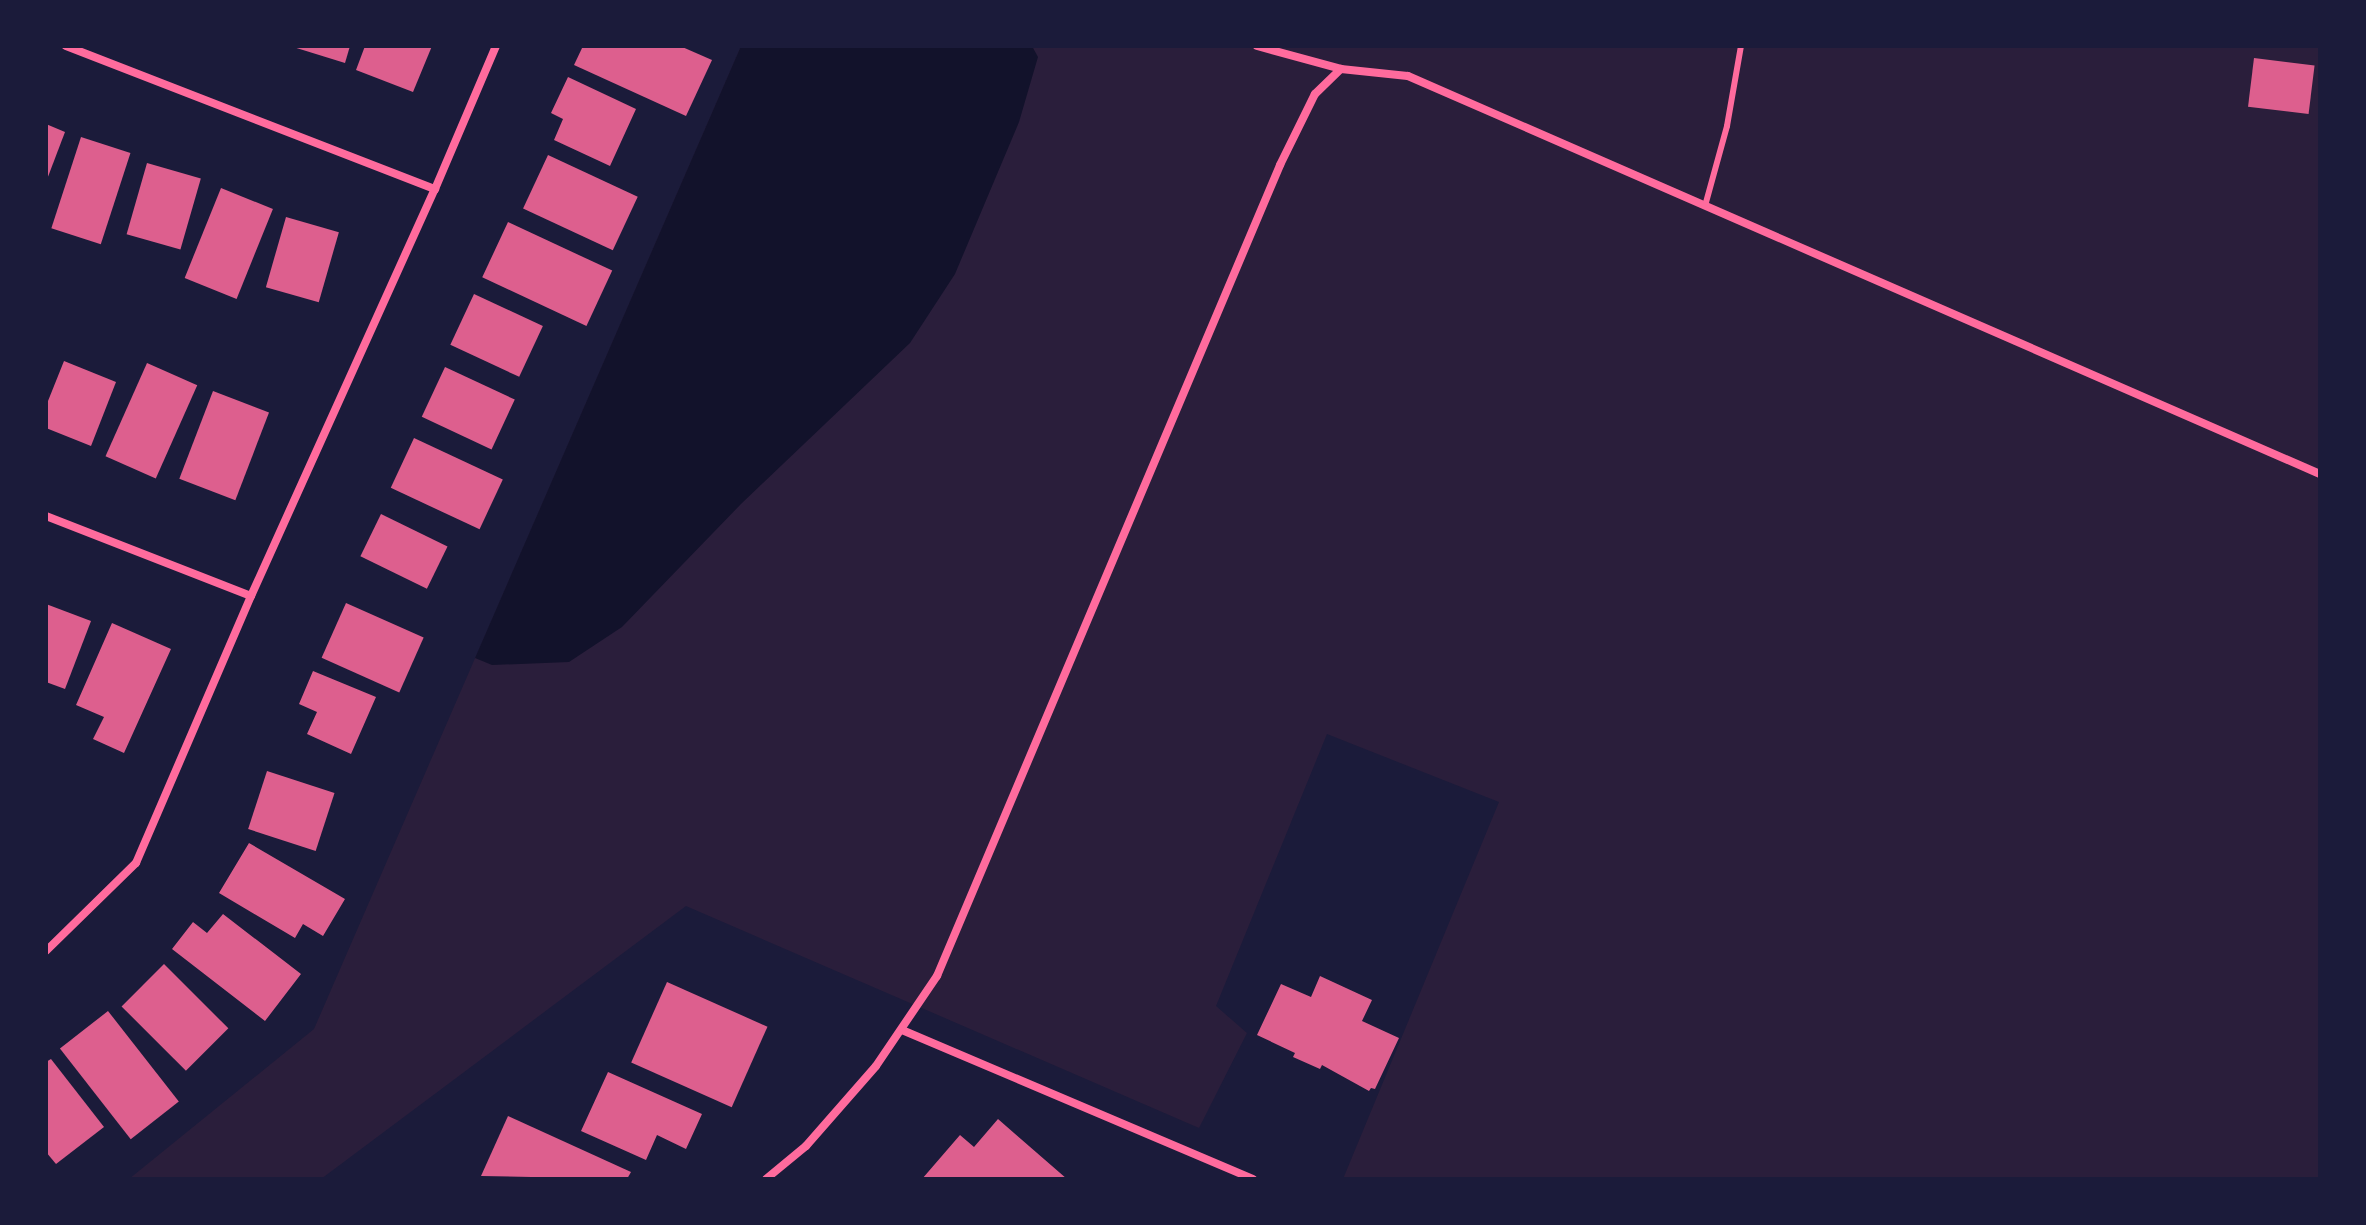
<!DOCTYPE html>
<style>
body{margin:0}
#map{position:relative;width:2366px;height:1225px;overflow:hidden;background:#1b1b3a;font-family:"Asap Condensed",sans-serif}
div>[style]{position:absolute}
.green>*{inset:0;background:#2a1e3b}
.water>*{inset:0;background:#12122b}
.building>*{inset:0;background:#dd5f8e;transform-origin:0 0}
.service>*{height:6px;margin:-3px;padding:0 3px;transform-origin:3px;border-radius:3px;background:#ff6b9d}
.minor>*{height:8px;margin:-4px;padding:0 4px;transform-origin:4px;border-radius:4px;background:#ff6b9d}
span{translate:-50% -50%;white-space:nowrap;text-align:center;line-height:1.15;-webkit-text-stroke:6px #1b1b3a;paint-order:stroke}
.frame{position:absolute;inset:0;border:48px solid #1b1b3a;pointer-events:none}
</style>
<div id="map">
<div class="green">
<i style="clip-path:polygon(741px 46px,2320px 46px,2320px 1179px,1343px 1179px,1499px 802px,1327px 734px,1216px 1006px,1247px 1033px,1199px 1128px,686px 906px,321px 1179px,129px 1179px,314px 1029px)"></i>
</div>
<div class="water">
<i style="clip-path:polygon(741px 46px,1032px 46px,1038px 57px,1019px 122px,955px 274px,910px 343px,741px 504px,622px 627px,569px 662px,492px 665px,475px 658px)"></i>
</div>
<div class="building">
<i style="clip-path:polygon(290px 46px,350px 46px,345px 63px)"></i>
<i style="clip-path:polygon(365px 46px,432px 46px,413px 92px,356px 70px)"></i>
<i style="clip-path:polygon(583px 46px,680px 46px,712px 60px,686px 116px,574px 65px)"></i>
<i style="left:2254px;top:58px;width:61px;height:49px;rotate:7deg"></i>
<i style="clip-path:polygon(568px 77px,636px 109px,610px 166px,554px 140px,563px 119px,551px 113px)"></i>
<i style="clip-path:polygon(46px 124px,65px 132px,46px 182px)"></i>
<i style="left:81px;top:137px;width:52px;height:96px;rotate:18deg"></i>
<i style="left:548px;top:155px;width:99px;height:59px;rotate:25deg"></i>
<i style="left:147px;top:163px;width:56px;height:74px;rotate:16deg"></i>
<i style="left:221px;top:188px;width:56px;height:97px;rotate:22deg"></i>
<i style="left:286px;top:217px;width:55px;height:73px;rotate:16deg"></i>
<i style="left:508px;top:222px;width:115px;height:61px;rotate:25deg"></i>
<i style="left:474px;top:294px;width:76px;height:56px;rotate:25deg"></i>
<i style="clip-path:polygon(64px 361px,116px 382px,91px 446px,46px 428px,46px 406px)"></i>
<i style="left:147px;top:363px;width:55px;height:102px;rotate:24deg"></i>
<i style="left:445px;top:367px;width:77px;height:55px;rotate:25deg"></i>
<i style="left:213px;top:391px;width:60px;height:94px;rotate:21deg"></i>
<i style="left:414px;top:438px;width:98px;height:55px;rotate:25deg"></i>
<i style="left:381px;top:514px;width:74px;height:47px;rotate:26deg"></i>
<i style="left:346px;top:603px;width:85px;height:60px;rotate:24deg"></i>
<i style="clip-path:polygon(46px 604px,91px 621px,65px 689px,46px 682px)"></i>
<i style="clip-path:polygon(112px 623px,171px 649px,124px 753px,93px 739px,104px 717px,76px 705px)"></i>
<i style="clip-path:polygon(313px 671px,376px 697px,351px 754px,307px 734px,317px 712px,299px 704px)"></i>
<i style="left:267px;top:771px;width:71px;height:61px;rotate:18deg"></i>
<i style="clip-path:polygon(249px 843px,345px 899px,323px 936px,303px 924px,295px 938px,219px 893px)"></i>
<i style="clip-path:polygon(223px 914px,301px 974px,265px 1021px,172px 949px,193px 922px,207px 933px)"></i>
<i style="left:164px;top:964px;width:91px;height:60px;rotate:45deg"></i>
<i style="clip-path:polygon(1320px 976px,1372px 1000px,1362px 1021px,1399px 1038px,1375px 1089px,1371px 1088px,1369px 1091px,1322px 1065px,1320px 1069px,1293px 1057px,1295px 1053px,1257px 1035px,1281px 984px,1311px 997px)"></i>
<i style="left:667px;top:982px;width:110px;height:88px;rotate:24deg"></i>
<i style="left:108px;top:1011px;width:115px;height:61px;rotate:52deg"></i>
<i style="clip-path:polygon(51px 1059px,104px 1127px,56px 1164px,46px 1152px,46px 1062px)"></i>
<i style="clip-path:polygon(608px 1072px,702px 1114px,686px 1149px,657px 1135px,646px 1160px,581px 1131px)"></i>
<i style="clip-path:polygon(508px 1116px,631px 1172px,627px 1179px,481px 1176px)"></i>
<i style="clip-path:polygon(998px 1119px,1067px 1179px,922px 1179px,960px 1135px,974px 1147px)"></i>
</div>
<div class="service">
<i style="left:1705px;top:206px;width:83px;rotate:-74.6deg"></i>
<i style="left:1727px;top:126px;width:81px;rotate:-80.1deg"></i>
</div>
<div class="minor">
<i style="left:66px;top:46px;width:396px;rotate:21.2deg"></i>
<i style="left:1257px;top:46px;width:87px;rotate:15.3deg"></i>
<i style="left:1341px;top:69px;width:67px;rotate:6deg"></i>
<i style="left:1408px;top:76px;width:995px;rotate:23.58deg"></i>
<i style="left:46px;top:516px;width:220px;rotate:21.3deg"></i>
<i style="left:46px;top:951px;width:126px;rotate:-44.4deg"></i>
<i style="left:136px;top:863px;width:291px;rotate:-66.7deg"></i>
<i style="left:251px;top:596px;width:447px;rotate:-65.7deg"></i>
<i style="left:435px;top:189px;width:155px;rotate:-66.9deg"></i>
<i style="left:902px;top:1030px;width:381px;rotate:23deg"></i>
<i style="left:766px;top:1179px;width:52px;rotate:-39.5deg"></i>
<i style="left:806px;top:1146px;width:106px;rotate:-48.8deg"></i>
<i style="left:876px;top:1066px;width:109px;rotate:-55.9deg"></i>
<i style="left:937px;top:976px;width:881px;rotate:-67.07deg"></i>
<i style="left:1280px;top:165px;width:79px;rotate:-63.8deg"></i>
<i style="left:1315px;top:94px;width:36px;rotate:-44deg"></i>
</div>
<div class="frame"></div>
</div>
